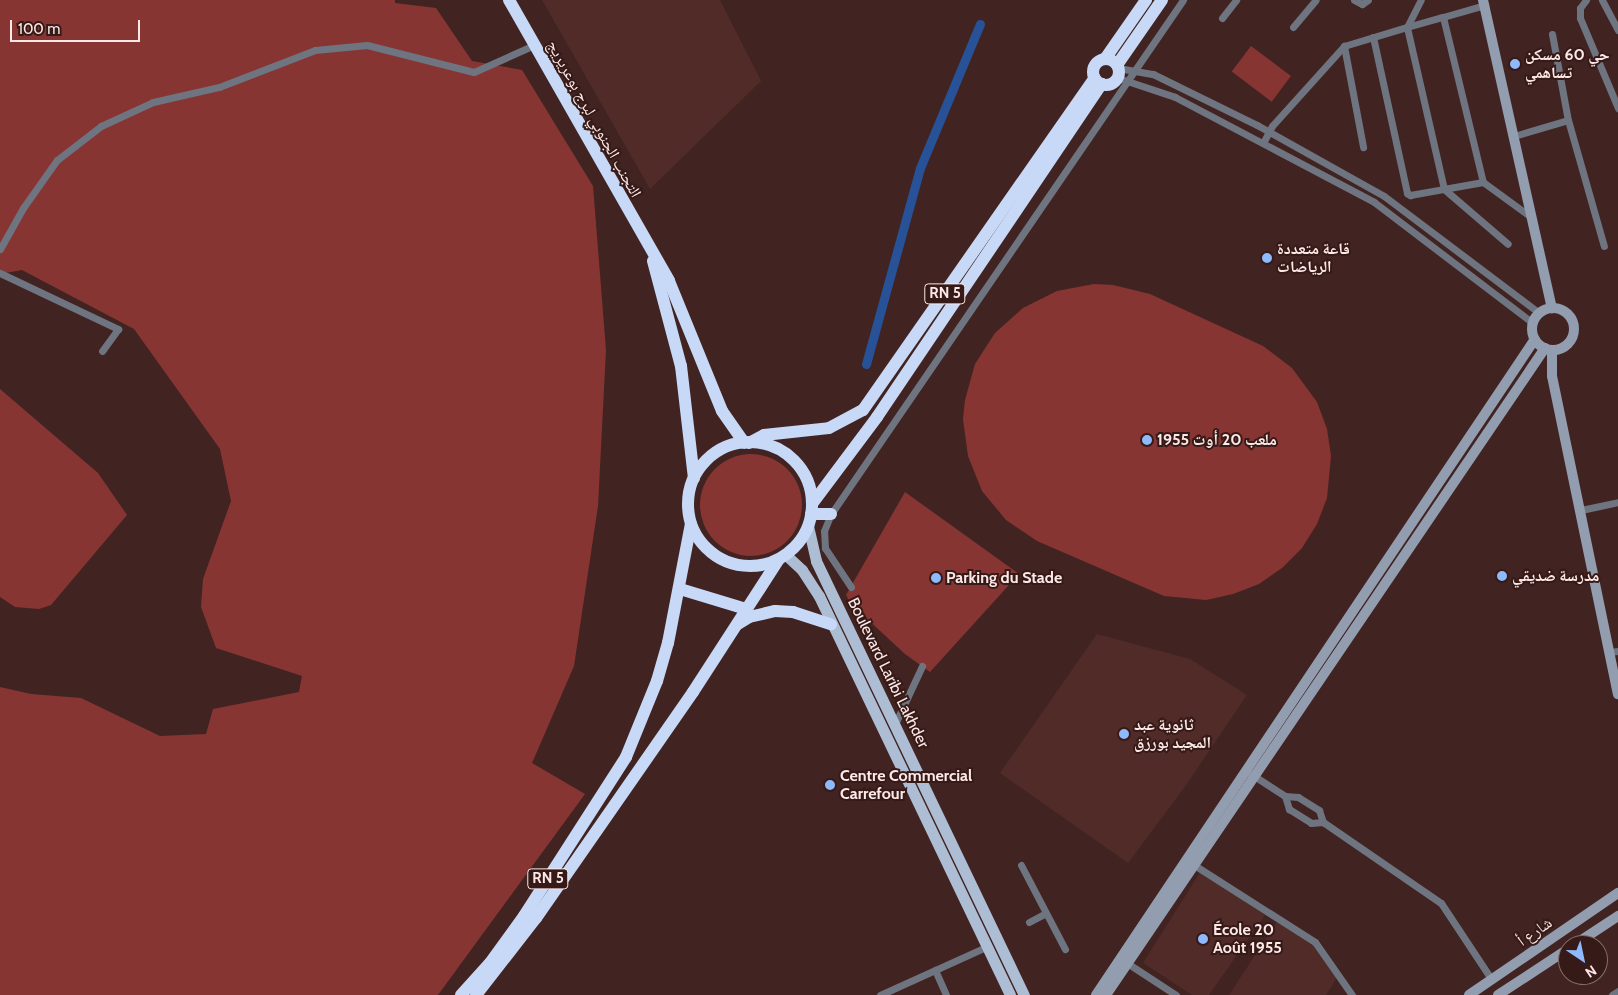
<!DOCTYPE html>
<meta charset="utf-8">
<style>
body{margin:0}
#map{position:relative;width:1618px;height:995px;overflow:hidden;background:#412422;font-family:Cabin,"Noto Naskh Arabic",sans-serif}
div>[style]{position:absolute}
.built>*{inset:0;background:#502b28}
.green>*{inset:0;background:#873532;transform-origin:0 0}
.round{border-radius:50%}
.canal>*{height:9px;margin:-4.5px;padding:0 4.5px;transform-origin:4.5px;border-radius:4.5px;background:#275298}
.street>*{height:7px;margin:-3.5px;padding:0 3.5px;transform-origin:3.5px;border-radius:3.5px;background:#6e7581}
.secondary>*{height:10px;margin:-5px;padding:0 5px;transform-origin:5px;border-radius:5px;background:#929db0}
.secondary>.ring{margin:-5px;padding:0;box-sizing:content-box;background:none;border:10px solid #929db0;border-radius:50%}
.primary>*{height:11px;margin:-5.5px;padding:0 5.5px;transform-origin:5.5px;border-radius:5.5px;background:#adbdd4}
.highway>*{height:12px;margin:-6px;padding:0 6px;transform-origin:6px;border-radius:6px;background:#c7d9f6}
.highway>.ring{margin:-6px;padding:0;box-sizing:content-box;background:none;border:12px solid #c7d9f6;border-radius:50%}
.dots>*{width:14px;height:14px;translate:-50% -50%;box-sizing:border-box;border:2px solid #361a18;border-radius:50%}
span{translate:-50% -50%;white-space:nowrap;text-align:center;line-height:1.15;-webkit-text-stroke:4px #361a18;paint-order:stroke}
.shield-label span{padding:1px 4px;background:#361a18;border:1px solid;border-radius:4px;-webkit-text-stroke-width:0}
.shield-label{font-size:15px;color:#fce8e6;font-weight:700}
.poi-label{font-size:16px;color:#fce8e6;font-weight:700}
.left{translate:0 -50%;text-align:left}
.street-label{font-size:16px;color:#fce8e6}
.north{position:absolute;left:1558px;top:935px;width:50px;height:50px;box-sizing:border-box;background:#361a18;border:1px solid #856c6a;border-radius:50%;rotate:146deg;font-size:14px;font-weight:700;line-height:20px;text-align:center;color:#fce8e6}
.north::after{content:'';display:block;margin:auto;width:18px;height:22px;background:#8eb9fd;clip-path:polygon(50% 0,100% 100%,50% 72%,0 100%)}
.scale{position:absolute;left:10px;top:20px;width:130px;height:22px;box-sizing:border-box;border:2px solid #fce8e6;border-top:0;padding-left:6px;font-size:15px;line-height:18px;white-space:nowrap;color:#fce8e6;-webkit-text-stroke:4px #361a18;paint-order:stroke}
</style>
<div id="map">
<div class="built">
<i style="clip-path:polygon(542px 0,720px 0,761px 81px,650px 189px)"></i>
<i style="clip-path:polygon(1097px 634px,1190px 659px,1247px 695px,1184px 788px,1128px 863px,1000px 773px)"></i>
<i style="clip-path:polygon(1201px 871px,1265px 915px,1209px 995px,1192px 995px,1143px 963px)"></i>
<i style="clip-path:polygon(1282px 922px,1319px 947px,1338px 976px,1326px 995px,1229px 995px,1276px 923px)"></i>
</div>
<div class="green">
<i style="clip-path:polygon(0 0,395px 0,395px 3px,436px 8px,472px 61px,522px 70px,593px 186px,606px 350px,598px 506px,574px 666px,532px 763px,585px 794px,438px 995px,0 995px,0 687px,31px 694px,81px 698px,160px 736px,206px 734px,213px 709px,299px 692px,302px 676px,216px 648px,201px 607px,203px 579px,231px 501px,220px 449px,134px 329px,22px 270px,0 274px)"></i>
<i style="left:1251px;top:46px;width:50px;height:32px;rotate:37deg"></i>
<i style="clip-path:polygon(1094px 284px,1113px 285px,1150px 294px,1263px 346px,1292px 368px,1317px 402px,1327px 429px,1331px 456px,1327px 498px,1317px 524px,1302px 548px,1282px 568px,1259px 584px,1233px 594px,1206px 600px,1164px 596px,1037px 541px,1006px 520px,982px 491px,968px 456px,963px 419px,965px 400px,975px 364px,995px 333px,1023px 308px,1057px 291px)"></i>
<i style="clip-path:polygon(0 389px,98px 473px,127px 515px,51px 605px,39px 609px,15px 607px,0 597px)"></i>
<i class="round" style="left:700px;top:454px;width:102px;height:102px"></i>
<i style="clip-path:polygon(905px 492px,1019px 574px,930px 672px,905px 654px,851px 604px,846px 595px)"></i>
</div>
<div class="canal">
<i style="left:866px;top:364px;width:203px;rotate:-74.6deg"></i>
<i style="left:920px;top:168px;width:156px;rotate:-67.4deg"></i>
</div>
<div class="street">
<i style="left:1354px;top:0;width:9px;rotate:27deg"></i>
<i style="left:1362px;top:4px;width:7px;rotate:-34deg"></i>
<i style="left:1586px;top:0;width:10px;rotate:127deg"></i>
<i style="left:1580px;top:8px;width:10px;rotate:90deg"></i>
<i style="left:1580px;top:18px;width:98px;rotate:67.1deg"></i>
<i style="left:1602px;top:0;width:34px;rotate:62deg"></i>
<i style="left:1443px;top:17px;width:44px;rotate:-15.9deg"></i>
<i style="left:1222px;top:18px;width:23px;rotate:-52deg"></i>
<i style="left:1293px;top:27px;width:35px;rotate:-50deg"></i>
<i style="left:1552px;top:34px;width:87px;rotate:79.5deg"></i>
<i style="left:1568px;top:120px;width:131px;rotate:74.1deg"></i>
<i style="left:1373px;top:37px;width:160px;rotate:77.7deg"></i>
<i style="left:1407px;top:193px;width:4px;rotate:34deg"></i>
<i style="left:1410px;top:195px;width:35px;rotate:-10deg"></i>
<i style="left:1444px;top:189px;width:166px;rotate:-102.9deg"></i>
<i style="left:1407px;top:27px;width:37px;rotate:-16deg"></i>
<i style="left:1443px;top:17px;width:170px;rotate:76.4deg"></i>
<i style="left:1483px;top:182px;width:40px;rotate:170deg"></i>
<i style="left:1344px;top:46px;width:103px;rotate:79.3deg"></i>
<i style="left:1118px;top:68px;width:36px;rotate:10deg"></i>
<i style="left:1153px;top:74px;width:116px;rotate:26.1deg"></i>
<i style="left:1257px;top:125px;width:145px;rotate:29.2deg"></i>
<i style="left:1384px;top:196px;width:194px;rotate:37deg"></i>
<i style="left:1118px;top:78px;width:60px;rotate:18.4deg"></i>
<i style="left:1175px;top:97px;width:225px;rotate:27.8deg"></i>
<i style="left:1374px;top:202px;width:200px;rotate:37.3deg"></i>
<i style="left:1514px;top:136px;width:56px;rotate:-16.5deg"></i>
<i style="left:1263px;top:143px;width:19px;rotate:-62deg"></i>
<i style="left:1272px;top:126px;width:108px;rotate:-48deg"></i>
<i style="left:1344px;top:46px;width:66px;rotate:-16.8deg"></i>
<i style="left:1407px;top:27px;width:30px;rotate:-63deg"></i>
<i style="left:1483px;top:182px;width:59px;rotate:36.1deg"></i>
<i style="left:1444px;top:189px;width:84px;rotate:40.7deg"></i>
<i style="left:0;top:249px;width:47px;rotate:-60.7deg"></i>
<i style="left:23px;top:208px;width:59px;rotate:-54.7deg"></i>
<i style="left:57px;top:160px;width:56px;rotate:-37.7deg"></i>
<i style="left:101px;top:126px;width:57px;rotate:-24.8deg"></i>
<i style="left:153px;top:102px;width:68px;rotate:-12.8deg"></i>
<i style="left:219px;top:87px;width:103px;rotate:-21.1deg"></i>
<i style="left:315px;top:50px;width:52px;rotate:-5.5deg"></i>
<i style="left:367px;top:45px;width:110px;rotate:14.2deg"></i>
<i style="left:474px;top:72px;width:66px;rotate:-24.2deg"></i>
<i style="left:0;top:273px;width:131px;rotate:25.4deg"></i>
<i style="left:118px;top:329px;width:27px;rotate:126deg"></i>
<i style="left:1581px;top:510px;width:38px;rotate:-12deg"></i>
<i style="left:851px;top:587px;width:47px;rotate:-123.7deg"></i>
<i style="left:825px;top:548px;width:17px;rotate:-93deg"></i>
<i style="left:824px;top:531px;width:18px;rotate:-68deg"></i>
<i style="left:831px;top:514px;width:623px;rotate:-55.6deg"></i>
<i style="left:1610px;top:652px;width:8px;rotate:-7deg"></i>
<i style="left:895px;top:724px;width:64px;rotate:-65deg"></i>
<i style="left:1251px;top:774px;width:40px;rotate:32.9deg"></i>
<i style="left:1285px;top:796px;width:13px;rotate:4deg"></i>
<i style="left:1298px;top:797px;width:25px;rotate:32deg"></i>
<i style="left:1319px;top:810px;width:13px;rotate:72deg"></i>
<i style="left:1323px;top:822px;width:143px;rotate:34.5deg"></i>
<i style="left:1441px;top:903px;width:92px;rotate:56.5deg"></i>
<i style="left:1285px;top:796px;width:14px;rotate:73deg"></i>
<i style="left:1289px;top:809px;width:26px;rotate:32deg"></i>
<i style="left:1311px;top:823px;width:12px;rotate:-5deg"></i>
<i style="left:1191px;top:863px;width:147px;rotate:32.5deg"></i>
<i style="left:1315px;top:942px;width:65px;rotate:55.1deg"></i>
<i style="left:1021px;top:865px;width:95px;rotate:62.4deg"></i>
<i style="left:1029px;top:922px;width:19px;rotate:-28deg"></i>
<i style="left:1124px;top:961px;width:62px;rotate:33.2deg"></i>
<i style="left:935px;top:970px;width:27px;rotate:66deg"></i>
<i style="left:880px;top:995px;width:116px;rotate:-24.4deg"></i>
<i style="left:1612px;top:995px;width:7px;rotate:-34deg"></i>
</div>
<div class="secondary">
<i style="left:1483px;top:0;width:316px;rotate:77.4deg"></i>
<i class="ring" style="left:1532px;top:308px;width:32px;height:32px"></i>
<i style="left:1552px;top:350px;width:26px;rotate:90deg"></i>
<i style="left:1552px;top:376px;width:325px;rotate:78.3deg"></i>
<i style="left:1574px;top:945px;width:53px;rotate:-33.4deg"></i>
<i style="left:1096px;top:995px;width:789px;rotate:-56.21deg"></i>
<i style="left:1106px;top:995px;width:782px;rotate:-55.84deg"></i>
<i style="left:1469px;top:995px;width:181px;rotate:-34.4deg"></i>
<i style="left:1498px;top:995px;width:84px;rotate:-33.3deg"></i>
</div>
<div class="primary">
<i style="left:808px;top:526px;width:36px;rotate:77deg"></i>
<i style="left:816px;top:561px;width:481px;rotate:64.4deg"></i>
<i style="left:786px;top:555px;width:22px;rotate:43deg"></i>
<i style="left:802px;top:570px;width:31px;rotate:57deg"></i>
<i style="left:819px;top:596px;width:442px;rotate:64.4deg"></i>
</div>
<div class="highway">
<i style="left:509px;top:0;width:323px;rotate:60.3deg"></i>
<i style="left:669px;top:281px;width:140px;rotate:67.8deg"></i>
<i style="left:722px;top:411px;width:39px;rotate:55deg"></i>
<i style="left:1105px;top:59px;width:72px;rotate:-55.2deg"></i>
<i class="ring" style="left:1093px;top:59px;width:14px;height:14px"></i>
<i style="left:1117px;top:65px;width:79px;rotate:-55.3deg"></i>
<i style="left:653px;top:261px;width:109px;rotate:75.1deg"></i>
<i style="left:681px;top:366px;width:113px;rotate:83.4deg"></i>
<i class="ring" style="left:688px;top:442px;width:112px;height:112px"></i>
<i style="left:749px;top:443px;width:17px;rotate:-28deg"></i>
<i style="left:764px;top:435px;width:65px;rotate:-6.1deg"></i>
<i style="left:829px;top:428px;width:38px;rotate:-28deg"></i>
<i style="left:863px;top:410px;width:405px;rotate:-55.1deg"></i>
<i style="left:812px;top:504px;width:109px;rotate:-53.2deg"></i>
<i style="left:877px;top:417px;width:402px;rotate:-56deg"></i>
<i style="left:811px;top:514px;width:20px"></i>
<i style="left:680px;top:589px;width:69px;rotate:16.9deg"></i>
<i style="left:738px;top:624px;width:13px;rotate:-32deg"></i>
<i style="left:749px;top:617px;width:27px;rotate:-13deg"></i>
<i style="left:775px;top:611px;width:18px;rotate:3deg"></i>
<i style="left:793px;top:612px;width:40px;rotate:18deg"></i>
<i style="left:461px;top:995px;width:43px;rotate:-47.8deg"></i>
<i style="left:490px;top:963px;width:58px;rotate:-54.1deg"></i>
<i style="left:524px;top:916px;width:189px;rotate:-57.3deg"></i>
<i style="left:626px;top:757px;width:82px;rotate:-67.8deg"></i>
<i style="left:657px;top:681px;width:40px;rotate:-74deg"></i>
<i style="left:668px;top:643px;width:121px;rotate:-79.1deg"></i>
<i style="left:476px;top:995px;width:98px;rotate:-52.1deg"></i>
<i style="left:536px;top:918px;width:275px;rotate:-55.2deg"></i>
<i style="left:693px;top:692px;width:158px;rotate:-57.1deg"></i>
</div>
<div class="dots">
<i style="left:1515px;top:64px;background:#8eb9fd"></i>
<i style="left:1267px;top:258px;background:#8eb9fd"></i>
<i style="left:1147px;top:440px;background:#8eb9fd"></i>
<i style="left:1502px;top:576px;background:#8eb9fd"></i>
<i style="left:936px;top:578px;background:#8eb9fd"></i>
<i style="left:1124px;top:734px;background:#8eb9fd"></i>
<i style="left:830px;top:785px;background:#8eb9fd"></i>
<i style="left:1203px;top:939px;background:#8eb9fd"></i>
</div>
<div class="shield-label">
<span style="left:945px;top:294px">RN 5</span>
<span style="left:548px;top:879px">RN 5</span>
</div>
<div class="poi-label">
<span class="left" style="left:1525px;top:64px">حي 60 مسكن<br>تساهمي</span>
<span class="left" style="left:1277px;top:258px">قاعة متعددة<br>الرياضات</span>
<span class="left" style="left:1157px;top:440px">ملعب 20 أوت 1955</span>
<span class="left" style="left:1512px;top:576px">مدرسة ضديقي</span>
<span class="left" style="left:946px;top:578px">Parking du Stade</span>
<span class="left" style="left:1134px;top:734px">ثانوية عبد<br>المجيد بورزق</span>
<span class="left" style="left:840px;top:785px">Centre Commercial<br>Carrefour</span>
<span class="left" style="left:1213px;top:939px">École 20<br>Août 1955</span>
</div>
<div class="street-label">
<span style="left:594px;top:119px;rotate:61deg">التجنب الجنوبي لبرج بوعريريج</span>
<span style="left:888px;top:673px;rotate:64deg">Boulevard Laribi Lakhder</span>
<span style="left:1535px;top:932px;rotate:-35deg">شارع أ</span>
</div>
<div class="north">N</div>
<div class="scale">100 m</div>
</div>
